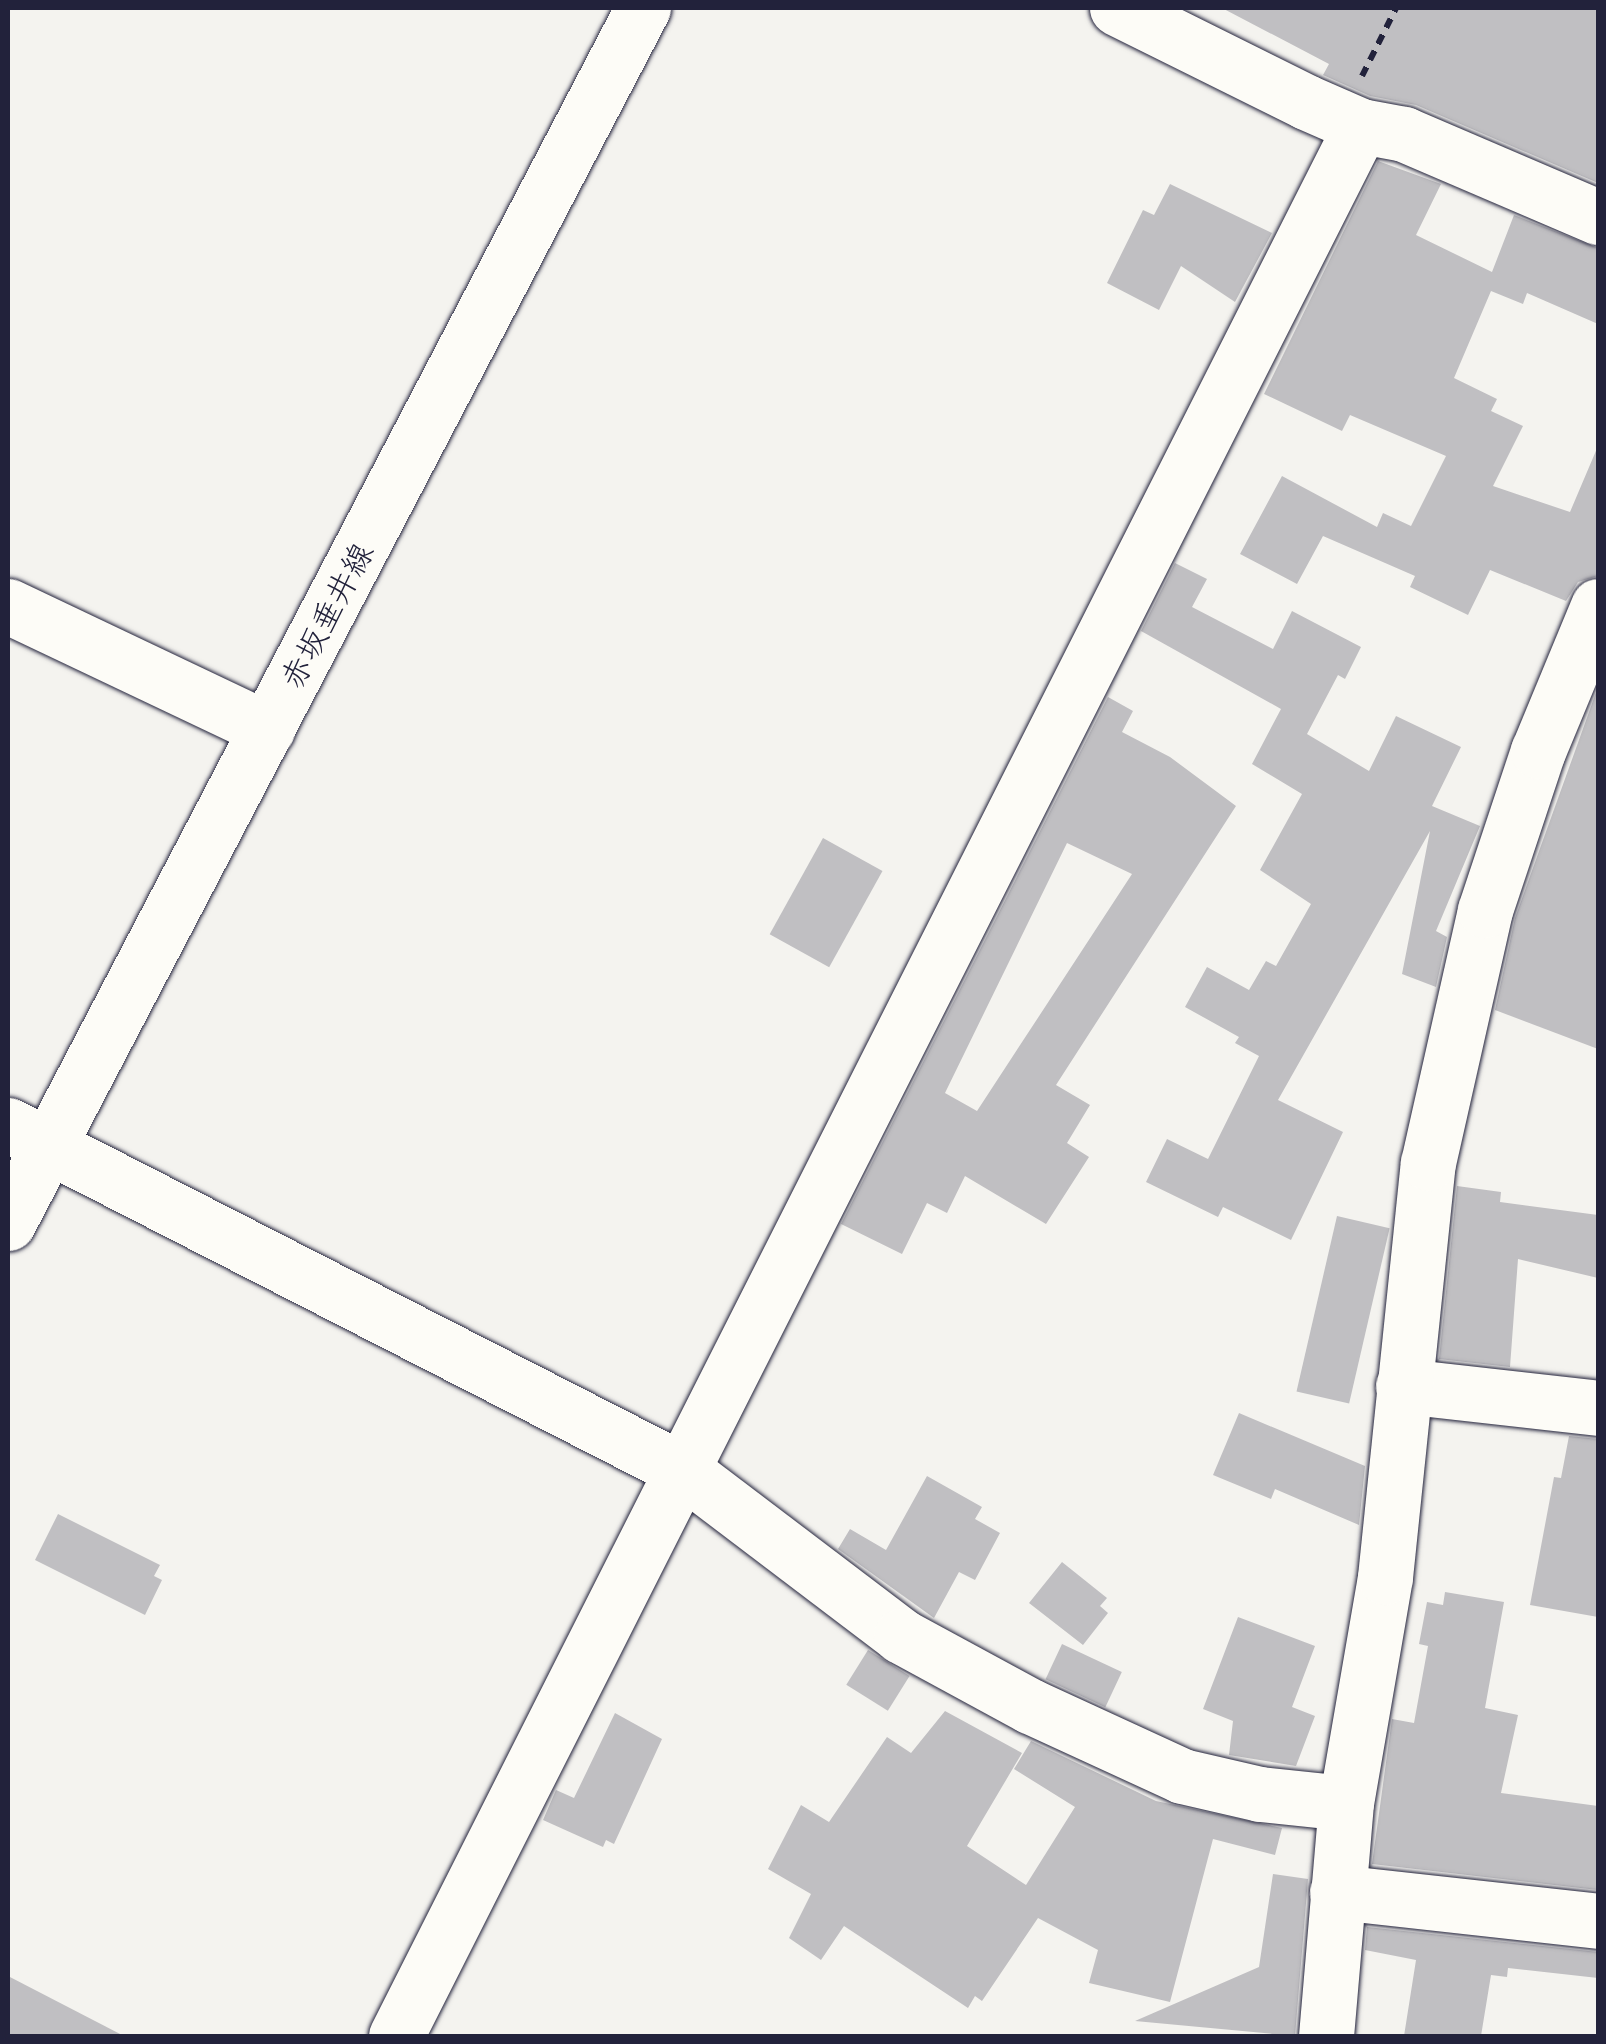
<!DOCTYPE html>
<meta charset="utf-8">
<style>
body{margin:0}
#map{position:relative;width:1606px;height:2044px;overflow:hidden;background:#f4f3ef;font-family:"Patrick Hand","Klee One",sans-serif}
div>[style]{position:absolute}
.building>*{inset:0;background:#c0bfc2;transform-origin:0 0}
.path>*{height:6px;margin-top:-3px;transform-origin:0;background:repeating-linear-gradient(90deg,#22223b 0 10px,transparent 0 18px)}
.roads{filter:drop-shadow(0 0 2px #22223b) drop-shadow(0 0 2px #22223b)}
.minor>*{height:55px;margin:-27.5px;padding:0 27.5px;transform-origin:27.5px;border-radius:27.5px;background:#fdfcf7}
.major>*{height:55px;margin:-27.5px;padding:0 27.5px;transform-origin:27.5px;border-radius:27.5px;background:#fdfcf7}
span{translate:-50% -50%;white-space:nowrap;text-align:center;line-height:1.15;-webkit-text-stroke:9px #fdfcf7;paint-order:stroke}
.street-label{font-size:32px;color:#22223b}
.frame{position:absolute;inset:0;border:10px solid #22223b;pointer-events:none}
</style>
<div id="map">
<div class="building">
<i style="clip-path:polygon(1222px 8px,1598px 8px,1598px 183px,1416px 105px,1370px 96px,1323px 75px,1329px 64px)"></i>
<i style="clip-path:polygon(1378px 161px,1441px 184px,1416px 235px,1492px 272px,1514px 215px,1598px 248px,1598px 324px,1527px 293px,1523px 304px,1491px 291px,1454px 378px,1497px 399px,1491px 411px,1523px 426px,1493px 486px,1570px 512px,1598px 446px,1598px 576px,1578px 582px,1566px 601px,1490px 570px,1468px 615px,1410px 587px,1415px 576px,1323px 536px,1297px 584px,1240px 554px,1282px 476px,1377px 527px,1383px 513px,1411px 526px,1446px 456px,1350px 415px,1342px 431px,1264px 394px)"></i>
<i style="clip-path:polygon(1170px 184px,1272px 233px,1235px 302px,1181px 266px,1159px 310px,1107px 283px,1143px 210px,1154px 215px)"></i>
<i style="clip-path:polygon(1175px 563px,1207px 579px,1192px 607px,1273px 649px,1292px 611px,1361px 647px,1345px 679px,1338px 675px,1307px 734px,1369px 771px,1396px 716px,1461px 747px,1432px 806px,1480px 826px,1436px 931px,1447px 937px,1436px 987px,1402px 974px,1430px 831px,1278px 1100px,1343px 1132px,1291px 1240px,1223px 1207px,1218px 1217px,1146px 1182px,1167px 1139px,1208px 1159px,1259px 1056px,1235px 1043px,1239px 1037px,1185px 1007px,1207px 967px,1249px 990px,1266px 961px,1276px 966px,1311px 904px,1260px 870px,1302px 794px,1252px 764px,1281px 709px,1141px 631px)"></i>
<i style="clip-path:polygon(1598px 687px,1598px 1049px,1495px 1010px,1515px 918px)"></i>
<i style="clip-path:polygon(evenodd,1108px 697px,1133px 711px,1122px 732px,1170px 757px,1236px 806px,1056px 1085px,1090px 1105px,1067px 1143px,1089px 1157px,1046px 1224px,965px 1176px,947px 1213px,927px 1203px,902px 1254px,841px 1224px,1108px 697px,1067px 843px,1132px 874px,977px 1111px,945px 1093px,1067px 843px)"></i>
<i style="left:823px;top:838px;width:68px;height:110px;rotate:29deg"></i>
<i style="clip-path:polygon(1457px 1186px,1501px 1192px,1500px 1202px,1598px 1215px,1598px 1278px,1518px 1259px,1510px 1367px,1439px 1359px)"></i>
<i style="left:1337px;top:1216px;width:54px;height:180px;rotate:13deg"></i>
<i style="clip-path:polygon(1239px 1413px,1365px 1466px,1359px 1525px,1275px 1489px,1271px 1499px,1213px 1475px)"></i>
<i style="clip-path:polygon(1569px 1436px,1598px 1439px,1598px 1617px,1530px 1605px,1554px 1477px,1561px 1478px)"></i>
<i style="clip-path:polygon(927px 1476px,982px 1507px,975px 1519px,1000px 1533px,975px 1580px,959px 1572px,934px 1618px,838px 1549px,850px 1529px,886px 1550px)"></i>
<i style="clip-path:polygon(58px 1514px,160px 1565px,154px 1576px,162px 1580px,145px 1615px,35px 1560px)"></i>
<i style="clip-path:polygon(1062px 1562px,1107px 1598px,1100px 1606px,1108px 1613px,1083px 1645px,1029px 1603px)"></i>
<i style="clip-path:polygon(1445px 1592px,1504px 1602px,1485px 1708px,1518px 1715px,1501px 1793px,1598px 1806px,1598px 1890px,1372px 1864px,1392px 1719px,1414px 1723px,1428px 1646px,1419px 1644px,1427px 1602px,1443px 1605px)"></i>
<i style="clip-path:polygon(1238px 1617px,1315px 1646px,1292px 1707px,1315px 1716px,1296px 1766px,1229px 1755px,1233px 1721px,1203px 1709px)"></i>
<i style="left:1062px;top:1644px;width:66px;height:39px;rotate:25deg"></i>
<i style="left:868px;top:1650px;width:49px;height:41px;rotate:32deg"></i>
<i style="clip-path:polygon(945px 1711px,1022px 1753px,967px 1846px,1026px 1885px,1075px 1807px,1014px 1769px,1031px 1741px,1156px 1801px,1282px 1828px,1275px 1855px,1213px 1839px,1170px 2002px,1089px 1983px,1098px 1950px,1038px 1918px,982px 2001px,975px 1996px,968px 2008px,844px 1926px,821px 1960px,789px 1938px,811px 1894px,768px 1869px,801px 1805px,829px 1822px,887px 1737px,911px 1753px)"></i>
<i style="clip-path:polygon(615px 1713px,662px 1739px,614px 1844px,606px 1840px,603px 1847px,543px 1820px,556px 1790px,574px 1798px)"></i>
<i style="clip-path:polygon(1273px 1874px,1308px 1879px,1295px 2036px,1135px 2021px,1259px 1967px)"></i>
<i style="clip-path:polygon(1367px 1927px,1598px 1952px,1598px 1978px,1508px 1968px,1507px 1977px,1491px 1975px,1481px 2036px,1404px 2036px,1416px 1960px,1365px 1950px)"></i>
<i style="clip-path:polygon(8px 1976px,124px 2036px,8px 2036px)"></i>
</div>
<div class="path">
<i style="left:1362px;top:76px;width:76px;rotate:-63.4deg"></i>
</div>
<div class="roads">
<div class="minor">
<i style="left:1117px;top:8px;width:211px;rotate:26.4deg"></i>
<i style="left:1306px;top:102px;width:60px;rotate:23.6deg"></i>
<i style="left:1361px;top:126px;width:44px;rotate:10.5deg"></i>
<i style="left:1404px;top:134px;width:211px;rotate:23.2deg"></i>
<i style="left:8px;top:606px;width:287px;rotate:25.4deg"></i>
<i style="left:8px;top:1125px;width:759px;rotate:27.1deg"></i>
<i style="left:684px;top:1471px;width:273px;rotate:37.2deg"></i>
<i style="left:901px;top:1636px;width:147px;rotate:28.5deg"></i>
<i style="left:1030px;top:1706px;width:167px;rotate:24.7deg"></i>
<i style="left:1182px;top:1776px;width:80px;rotate:13deg"></i>
<i style="left:1260px;top:1794px;width:86px;rotate:6deg"></i>
<i style="left:1403px;top:1386px;width:196px;rotate:6.4deg"></i>
<i style="left:1337px;top:1892px;width:263px;rotate:6.3deg"></i>
<i style="left:396px;top:2036px;width:2140px;rotate:-63.2deg"></i>
<i style="left:1326px;top:2036px;width:234px;rotate:-85.1deg"></i>
<i style="left:1346px;top:1803px;width:229px;rotate:-80.2deg"></i>
<i style="left:1385px;top:1577px;width:416px;rotate:-84.1deg"></i>
<i style="left:1428px;top:1163px;width:259px;rotate:-77.3deg"></i>
<i style="left:1485px;top:910px;width:168px;rotate:-71.6deg"></i>
<i style="left:1538px;top:751px;width:157px;rotate:-67.5deg"></i>
</div>
<div class="major">
<i style="left:8px;top:1223px;width:1371px;rotate:-62.41deg"></i>
</div>
</div>
<div class="street-label">
<span style="left:327px;top:616px;rotate:-62deg">赤坂垂井線</span>
</div>
<div class="frame"></div>
</div>
